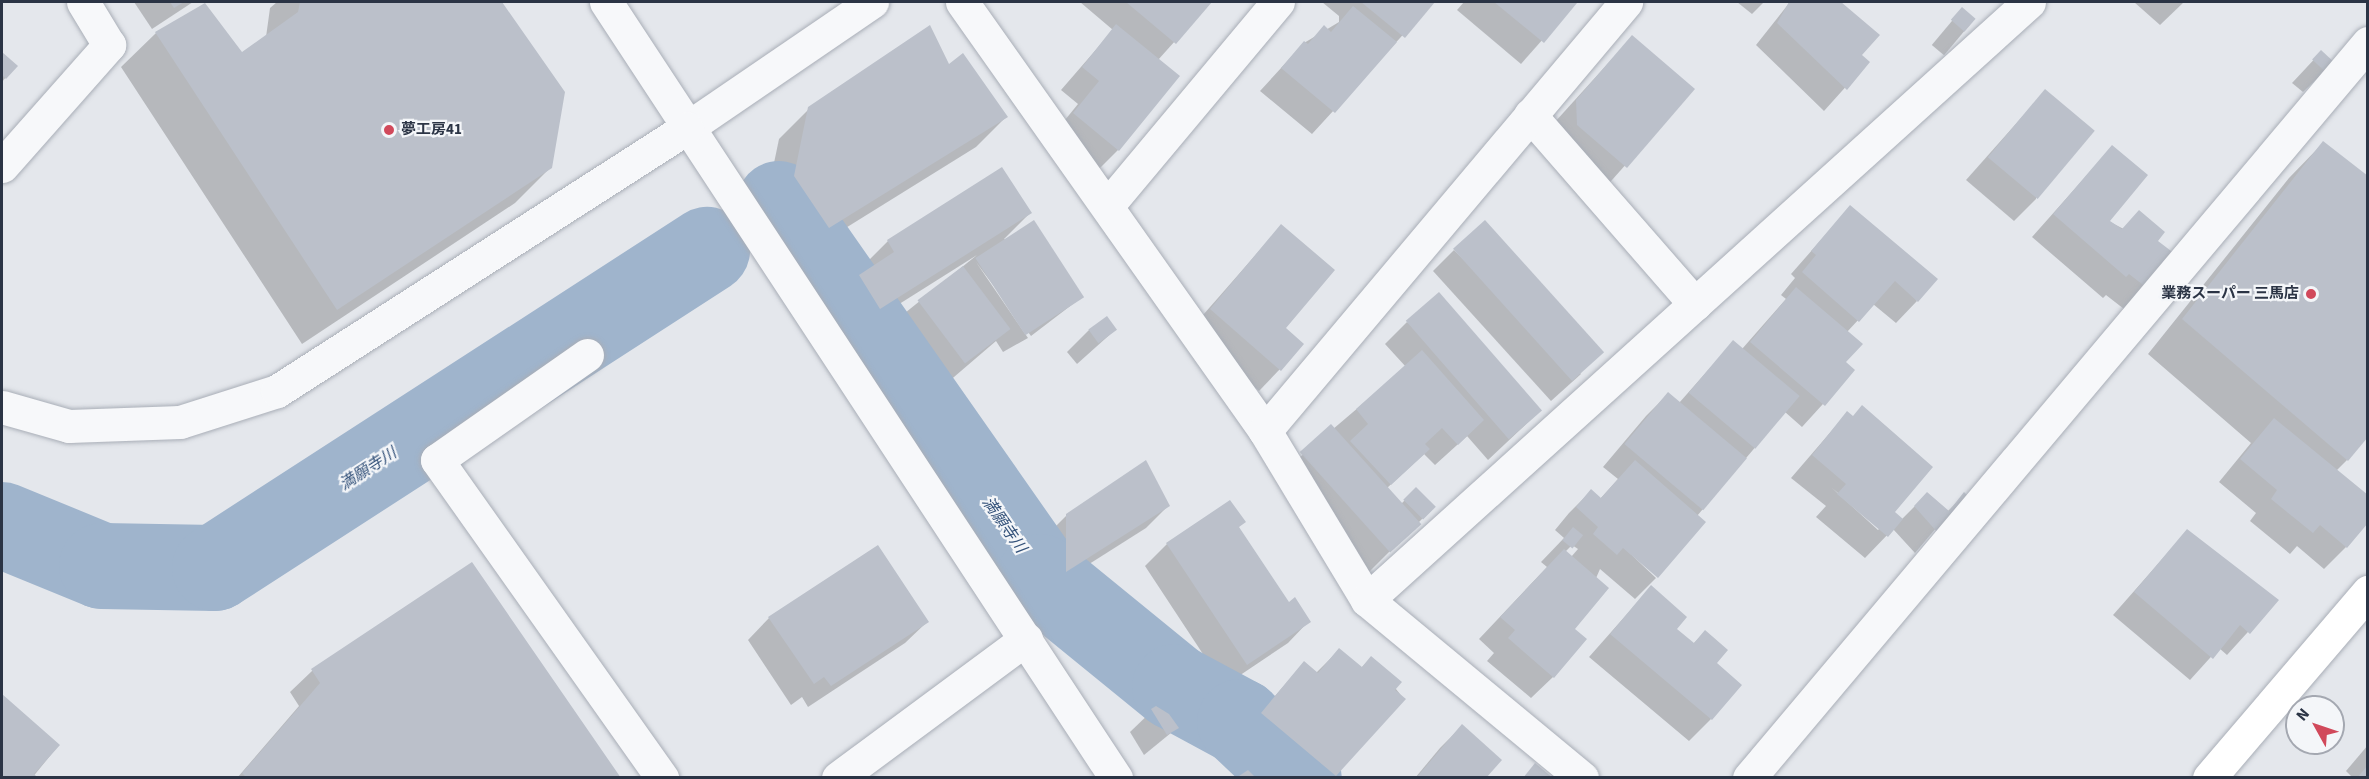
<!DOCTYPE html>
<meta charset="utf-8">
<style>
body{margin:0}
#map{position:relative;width:2369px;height:779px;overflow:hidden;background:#e4e7ec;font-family:"Source Sans 3","Noto Sans JP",sans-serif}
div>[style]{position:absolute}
.shadow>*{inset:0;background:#0003;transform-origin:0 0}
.river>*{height:86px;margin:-43px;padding:0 43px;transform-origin:43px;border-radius:43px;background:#9fb4cc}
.building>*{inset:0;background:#bbc0ca;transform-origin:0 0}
.roads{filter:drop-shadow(0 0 2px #a9aeb7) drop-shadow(0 0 2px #a9aeb7)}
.minor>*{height:33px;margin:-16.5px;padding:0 16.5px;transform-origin:16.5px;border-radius:16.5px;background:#f7f8fa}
.tertiary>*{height:33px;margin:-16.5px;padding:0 16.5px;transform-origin:16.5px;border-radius:16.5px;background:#f7f8fa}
.secondary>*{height:33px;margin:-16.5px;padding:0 16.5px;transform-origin:16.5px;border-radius:16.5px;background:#fff}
.dots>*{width:16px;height:16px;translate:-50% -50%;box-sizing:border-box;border:3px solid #f4f6f9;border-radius:50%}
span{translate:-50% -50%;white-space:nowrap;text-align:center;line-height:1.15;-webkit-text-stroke:4.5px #f4f6f9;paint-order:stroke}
.poi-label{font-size:15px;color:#2b3445;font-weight:700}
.left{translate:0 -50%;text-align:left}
.right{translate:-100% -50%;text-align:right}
.water-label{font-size:16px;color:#34527a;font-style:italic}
.frame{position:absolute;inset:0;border:3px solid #2b3445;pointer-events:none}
.north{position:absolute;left:2285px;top:695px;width:60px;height:60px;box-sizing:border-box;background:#f4f6f9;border:2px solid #a4a8b1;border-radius:50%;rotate:310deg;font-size:16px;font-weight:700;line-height:24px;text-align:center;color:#2b3445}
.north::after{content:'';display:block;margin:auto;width:21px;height:27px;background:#d1495b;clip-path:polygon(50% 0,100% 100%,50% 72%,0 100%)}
</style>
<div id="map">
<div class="shadow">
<i style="clip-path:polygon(134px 2px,193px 2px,152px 29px)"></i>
<i style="clip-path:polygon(277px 2px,500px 2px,563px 93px,550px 168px,515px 203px,302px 344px,121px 67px,156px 33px,242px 54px,266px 37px,270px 8px)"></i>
<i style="clip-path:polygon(1080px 2px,1210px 2px,1158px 60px,1118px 150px,1096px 172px,1052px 136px,1078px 104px,1061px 90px,1113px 30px)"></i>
<i style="clip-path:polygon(1322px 2px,1433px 2px,1312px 134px,1260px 91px,1304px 43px,1339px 22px,1339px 16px)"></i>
<i style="clip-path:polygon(1464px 2px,1573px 2px,1575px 3px,1521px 64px,1457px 10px)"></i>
<i style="clip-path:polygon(1737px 2px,1764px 2px,1752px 14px)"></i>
<i style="clip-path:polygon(1790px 2px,1839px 2px,1878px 35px,1860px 55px,1868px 62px,1824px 111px,1756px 45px)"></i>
<i style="clip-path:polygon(2134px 2px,2184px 2px,2160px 25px)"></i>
<i style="left:1962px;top:9px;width:16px;height:47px;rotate:40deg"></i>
<i style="clip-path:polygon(1632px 37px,1693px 89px,1604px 189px,1554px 123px)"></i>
<i style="clip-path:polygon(2321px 52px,2325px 71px,2303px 92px,2292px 83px)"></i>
<i style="clip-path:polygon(2px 54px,15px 66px,2px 82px)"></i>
<i style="clip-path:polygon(949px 67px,1006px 117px,976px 147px,799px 257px,765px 206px,779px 139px,809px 109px)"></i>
<i style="clip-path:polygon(2045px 91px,2036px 199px,2014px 221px,1966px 180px)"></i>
<i style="clip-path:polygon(2323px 143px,2347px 460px,2336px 471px,2346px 547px,2324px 569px,2297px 546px,2290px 554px,2250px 521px,2256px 513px,2219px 482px,2251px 443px,2148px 354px,2289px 178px)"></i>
<i style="clip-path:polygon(2112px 147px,2108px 221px,2173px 254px,2124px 309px,2106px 295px,2103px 298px,2032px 237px)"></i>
<i style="clip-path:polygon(1002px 169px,1030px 213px,1004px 239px,1082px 297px,1031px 336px,976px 262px,1028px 338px,1003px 352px,996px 341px,940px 389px,895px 321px,977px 255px,858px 330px,838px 298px,870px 270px,866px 263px,888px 241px)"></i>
<i style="clip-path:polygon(evenodd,1850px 207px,1917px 301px,1896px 323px,1873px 304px,1847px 332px,1844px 362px,1853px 371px,1802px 427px,1785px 412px,1697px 516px,1618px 542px,1656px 578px,1635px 599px,1600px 569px,1553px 677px,1531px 698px,1487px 661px,1494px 653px,1479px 639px,1547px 567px,1541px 562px,1564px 538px,1555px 530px,1569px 513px,1591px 491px,1600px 499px,1618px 479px,1603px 467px,1646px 416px,1668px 394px,1679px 403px,1733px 342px,1742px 349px,1786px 299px,1781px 295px,1795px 278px,1791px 274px,1850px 207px,1572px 545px,1578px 549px,1571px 557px,1565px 552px,1572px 545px)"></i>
<i style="clip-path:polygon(1281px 226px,1280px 369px,1259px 391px,1189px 331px)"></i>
<i style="clip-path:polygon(1454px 250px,1581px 374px,1551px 401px,1433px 271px)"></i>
<i style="clip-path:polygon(1407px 322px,1541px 410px,1488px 460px,1467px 436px,1435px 465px,1424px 454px,1387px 488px,1401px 504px,1416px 489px,1434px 507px,1368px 573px,1279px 475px,1406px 367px,1385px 344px)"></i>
<i style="clip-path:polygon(1089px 330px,1115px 330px,1077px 364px,1067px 352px)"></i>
<i style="clip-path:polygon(evenodd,1847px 413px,1893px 513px,1901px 520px,1927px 494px,1947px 512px,1964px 495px,1915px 553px,1893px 529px,1865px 558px,1816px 517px,1826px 506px,1791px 478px,1847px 413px,1832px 488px,1880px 528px,1878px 530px,1832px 488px)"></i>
<i style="clip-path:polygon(1230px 502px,1238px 528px,1288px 604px,1309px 621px,1288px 643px,1224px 686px,1145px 566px,1167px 544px)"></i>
<i style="clip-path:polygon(1168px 506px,1146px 528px,1045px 592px,1045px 537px,1067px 515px)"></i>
<i style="clip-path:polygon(2187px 531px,2277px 600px,2227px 655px,2219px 648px,2190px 680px,2113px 615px)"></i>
<i style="clip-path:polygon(471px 564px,619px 778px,237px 778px,299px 706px,290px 692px,312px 671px)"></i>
<i style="clip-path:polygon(1651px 587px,1675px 629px,1693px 644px,1705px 632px,1711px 719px,1689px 741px,1589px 657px)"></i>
<i style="clip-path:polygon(769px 618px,927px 622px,905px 643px,808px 707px,802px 697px,791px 705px,748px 640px)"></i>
<i style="clip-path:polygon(1339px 650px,1361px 668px,1371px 658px,1404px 699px,1332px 778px,1290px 778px,1240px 736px,1304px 663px,1316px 673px)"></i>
<i style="clip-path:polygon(2px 696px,58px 746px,32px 778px,2px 778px)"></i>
<i style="clip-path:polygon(1155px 708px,1177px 728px,1144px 755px,1130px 732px)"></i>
<i style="clip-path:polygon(1462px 726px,1484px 778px,1415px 778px,1440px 748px)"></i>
<i style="clip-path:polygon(2368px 745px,2368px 778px,2353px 778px,2346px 771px)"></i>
</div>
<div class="river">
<i style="left:779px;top:204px;width:455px;rotate:55deg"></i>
<i style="left:1040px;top:577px;width:174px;rotate:39.2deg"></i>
<i style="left:1175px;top:687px;width:74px;rotate:28.3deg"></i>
<i style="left:1240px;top:722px;width:81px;rotate:43.5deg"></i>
<i style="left:2px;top:525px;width:108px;rotate:22.3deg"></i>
<i style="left:102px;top:566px;width:113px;rotate:1deg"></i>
<i style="left:215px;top:568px;width:586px;rotate:-32.88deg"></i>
</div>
<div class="building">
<i style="clip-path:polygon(170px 2px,184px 2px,174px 8px)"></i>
<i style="clip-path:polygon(300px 2px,502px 2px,565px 92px,552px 168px,337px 310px,155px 32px,205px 3px,242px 52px,298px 12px)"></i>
<i style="clip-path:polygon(1126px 2px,1212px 2px,1176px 44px)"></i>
<i style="clip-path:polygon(1361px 2px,1435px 2px,1405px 38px)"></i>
<i style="clip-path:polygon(1494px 2px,1575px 2px,1577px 3px,1544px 43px)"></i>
<i style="clip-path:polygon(1789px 2px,1841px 2px,1880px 35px,1862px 55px,1870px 62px,1847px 90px,1777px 23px)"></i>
<i style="clip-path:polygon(1353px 6px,1397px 42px,1335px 113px,1281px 68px,1304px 41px,1308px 44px,1324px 25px,1331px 32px)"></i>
<i style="left:1962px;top:7px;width:18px;height:17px;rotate:41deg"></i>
<i style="clip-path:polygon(1116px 24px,1180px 76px,1119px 151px,1073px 113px,1099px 81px,1082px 67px)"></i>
<i style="clip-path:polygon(930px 25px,949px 64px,963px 53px,1008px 117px,829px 228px,794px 176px,808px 107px)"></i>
<i style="clip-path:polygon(1632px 35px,1695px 89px,1627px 168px,1577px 125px,1576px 100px)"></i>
<i style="left:2321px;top:50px;width:18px;height:13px;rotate:43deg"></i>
<i style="clip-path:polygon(2px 52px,18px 66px,6px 79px,2px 75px)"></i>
<i style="left:2045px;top:89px;width:65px;height:89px;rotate:40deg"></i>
<i style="clip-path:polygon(2323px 141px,2368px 176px,2368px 437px,2348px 461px,2182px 319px)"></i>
<i style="clip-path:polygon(2112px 145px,2148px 175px,2110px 221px,2122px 229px,2139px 210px,2165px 232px,2158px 241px,2175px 254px,2147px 288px,2129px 274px,2126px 277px,2053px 214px)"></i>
<i style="clip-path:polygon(1002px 167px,1032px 213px,880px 309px,859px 275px,894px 252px,887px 240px)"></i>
<i style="clip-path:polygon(1850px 205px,1938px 279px,1918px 302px,1895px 281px,1859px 322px,1802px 272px,1816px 255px,1811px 251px)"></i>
<i style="left:1034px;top:220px;width:92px;height:70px;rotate:57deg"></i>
<i style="left:1485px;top:220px;width:178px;height:43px;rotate:48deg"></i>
<i style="clip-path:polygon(1281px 224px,1335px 270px,1286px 328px,1304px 344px,1281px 371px,1210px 309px)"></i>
<i style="left:963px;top:266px;width:79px;height:57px;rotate:53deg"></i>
<i style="clip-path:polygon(1796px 287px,1863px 344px,1846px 362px,1855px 370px,1825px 406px,1750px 342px)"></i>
<i style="left:1439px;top:292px;width:157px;height:44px;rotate:49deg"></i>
<i style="left:1107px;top:316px;width:17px;height:23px;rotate:54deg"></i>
<i style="left:1733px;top:340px;width:87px;height:69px;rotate:40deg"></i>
<i style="clip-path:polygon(1422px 350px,1484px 420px,1458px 445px,1442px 428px,1425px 444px,1430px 449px,1391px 485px,1350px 441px,1368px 424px,1356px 409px)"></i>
<i style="left:1668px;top:392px;width:103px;height:68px;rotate:40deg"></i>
<i style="clip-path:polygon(1862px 405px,1933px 467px,1895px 512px,1903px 519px,1888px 537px,1837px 494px,1846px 484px,1812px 455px,1847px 411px,1853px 416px)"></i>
<i style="clip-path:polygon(2274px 418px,2368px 495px,2368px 523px,2347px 548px,2320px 525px,2313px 533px,2271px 499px,2277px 490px,2240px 459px)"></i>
<i style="left:1331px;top:424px;width:135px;height:42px;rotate:48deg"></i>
<i style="clip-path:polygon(1146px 460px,1170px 506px,1066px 572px,1066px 514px)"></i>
<i style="clip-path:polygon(1635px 460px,1706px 522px,1658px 578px,1623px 548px,1617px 555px,1593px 534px,1598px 527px,1576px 507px,1591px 489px,1601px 498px)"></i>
<i style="left:1416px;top:487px;width:28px;height:18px;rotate:45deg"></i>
<i style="clip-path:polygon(1927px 492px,1949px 511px,1964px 492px,1969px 497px,1938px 533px,1914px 506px)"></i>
<i style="clip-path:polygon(1230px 500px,1246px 522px,1239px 527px,1289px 602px,1295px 597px,1311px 622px,1247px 665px,1166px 543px)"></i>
<i style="left:1573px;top:527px;width:13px;height:17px;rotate:39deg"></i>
<i style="clip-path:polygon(2187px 529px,2279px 600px,2250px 634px,2240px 625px,2213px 659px,2134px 592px)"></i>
<i style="clip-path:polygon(878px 545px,929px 622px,831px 686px,824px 677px,814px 684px,768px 617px)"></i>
<i style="clip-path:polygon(1564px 549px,1609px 588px,1575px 629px,1587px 639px,1554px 678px,1508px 638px,1515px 630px,1500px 617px)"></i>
<i style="clip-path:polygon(472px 562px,621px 778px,247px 778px,242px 773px,320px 683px,311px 669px)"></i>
<i style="clip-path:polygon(1651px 585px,1687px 617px,1677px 629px,1694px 643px,1705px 630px,1728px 650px,1717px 663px,1742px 685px,1712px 720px,1610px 634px)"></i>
<i style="clip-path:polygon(1339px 648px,1362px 667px,1371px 656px,1402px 682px,1395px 690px,1406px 699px,1336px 776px,1261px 713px,1304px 661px,1318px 673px)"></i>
<i style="clip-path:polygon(2px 694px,60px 745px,34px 774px,38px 778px,2px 778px)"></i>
<i style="clip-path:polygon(1156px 706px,1169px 714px,1179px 728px,1167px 735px,1151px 709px)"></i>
<i style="clip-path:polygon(1462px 724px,1502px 760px,1486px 778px,1416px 778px)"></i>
<i style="clip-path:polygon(1535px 763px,1553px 778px,1523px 778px)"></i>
<i style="clip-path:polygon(2368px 765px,2368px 778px,2357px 778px)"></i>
<i style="clip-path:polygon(1248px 770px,1256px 778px,1236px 778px)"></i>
</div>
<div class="roads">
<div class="minor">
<i style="left:962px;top:2px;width:525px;rotate:54.77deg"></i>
<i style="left:1265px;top:431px;width:197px;rotate:58.9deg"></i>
<i style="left:1367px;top:600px;width:279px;rotate:39.6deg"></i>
<i style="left:1530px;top:115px;width:251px;rotate:48.9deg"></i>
<i style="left:687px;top:128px;width:224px;rotate:-34.3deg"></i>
<i style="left:2px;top:166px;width:162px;rotate:-48.5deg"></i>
<i style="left:109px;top:45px;width:50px;rotate:-121.2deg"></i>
<i style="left:1108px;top:205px;width:265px;rotate:-50.1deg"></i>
<i style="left:587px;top:355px;width:183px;rotate:145deg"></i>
<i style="left:437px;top:460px;width:390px;rotate:54.7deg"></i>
<i style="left:1265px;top:431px;width:561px;rotate:-49.92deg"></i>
<i style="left:1367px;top:600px;width:892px;rotate:-42.09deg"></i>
<i style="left:838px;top:778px;width:234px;rotate:-36.5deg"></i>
<i style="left:1749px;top:778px;width:961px;rotate:-49.9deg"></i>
</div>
<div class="tertiary">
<i style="left:606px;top:2px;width:929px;rotate:56.69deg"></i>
<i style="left:2px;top:407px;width:70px;rotate:15.8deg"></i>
<i style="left:69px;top:426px;width:111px;rotate:-2.1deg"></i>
<i style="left:180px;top:422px;width:102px;rotate:-17.7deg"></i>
<i style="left:277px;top:391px;width:487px;rotate:-32.7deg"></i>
</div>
<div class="secondary">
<i style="left:2209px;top:778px;width:245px;rotate:-49.5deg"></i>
</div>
</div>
<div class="dots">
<i style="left:389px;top:130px;background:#d1495b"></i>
<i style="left:2311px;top:294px;background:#d1495b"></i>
</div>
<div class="poi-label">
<span class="left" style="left:401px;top:130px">夢工房41</span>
<span class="right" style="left:2299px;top:294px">業務スーパー 三馬店</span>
</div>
<div class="water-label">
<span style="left:368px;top:469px;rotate:-33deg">満願寺川</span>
<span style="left:1004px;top:525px;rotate:55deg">満願寺川</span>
</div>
<div class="frame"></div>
<div class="north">N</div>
</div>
